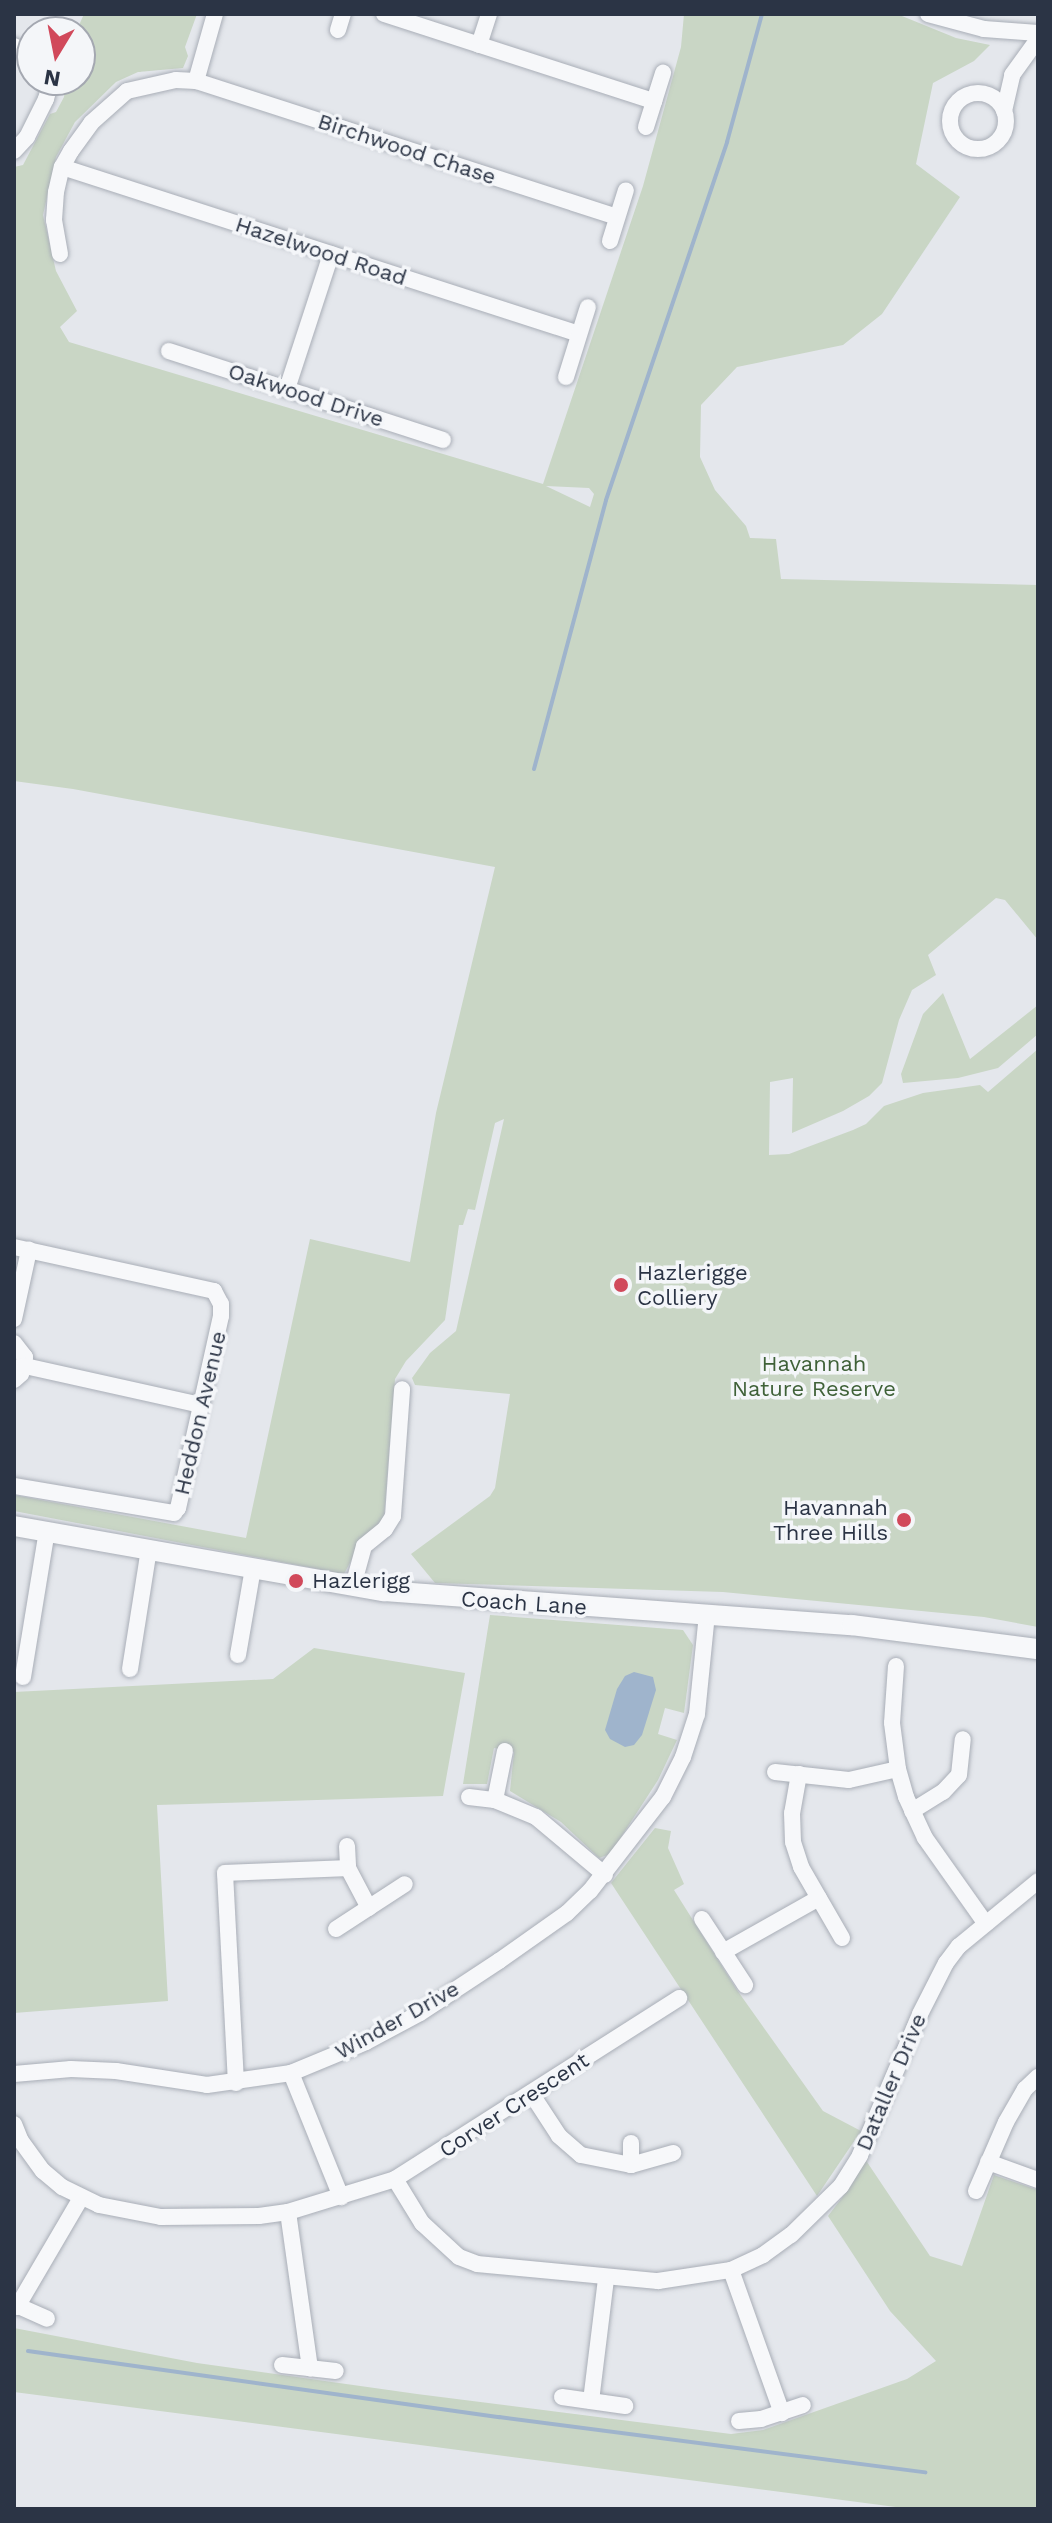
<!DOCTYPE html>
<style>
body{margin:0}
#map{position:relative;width:1052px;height:2523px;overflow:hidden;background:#e4e7ec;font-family:"Work Sans",sans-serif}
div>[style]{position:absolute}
.green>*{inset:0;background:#c9d6c5}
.water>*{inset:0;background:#9fb4cc}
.stream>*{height:4px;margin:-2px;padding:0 2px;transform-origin:2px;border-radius:2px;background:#9fb4cc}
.roads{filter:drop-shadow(0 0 2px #a9aeb7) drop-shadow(0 0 2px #a9aeb7)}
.minor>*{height:16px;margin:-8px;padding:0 8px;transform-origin:8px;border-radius:8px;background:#f7f8fa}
.minor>.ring{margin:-8px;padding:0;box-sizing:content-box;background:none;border:16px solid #f7f8fa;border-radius:50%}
.tertiary>*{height:20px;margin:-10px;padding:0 10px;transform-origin:10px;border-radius:10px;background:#f7f8fa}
.dots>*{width:22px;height:22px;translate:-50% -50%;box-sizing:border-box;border:4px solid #f4f6f9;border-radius:50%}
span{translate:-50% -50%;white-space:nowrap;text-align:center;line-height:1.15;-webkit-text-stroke:7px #f4f6f9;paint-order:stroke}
.street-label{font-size:22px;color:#2b3445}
.poi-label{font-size:22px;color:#2b3445}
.left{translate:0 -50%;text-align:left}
.right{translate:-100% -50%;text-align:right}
.park-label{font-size:22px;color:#3f6138}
.frame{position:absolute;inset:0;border:16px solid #2b3445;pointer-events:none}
.north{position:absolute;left:16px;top:16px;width:80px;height:80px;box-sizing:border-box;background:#f4f6f9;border:2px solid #a4a8b1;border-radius:50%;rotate:190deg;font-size:22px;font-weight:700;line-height:32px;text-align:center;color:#2b3445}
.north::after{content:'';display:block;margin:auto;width:28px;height:36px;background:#d1495b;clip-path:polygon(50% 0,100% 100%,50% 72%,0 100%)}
</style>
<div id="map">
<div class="green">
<i style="clip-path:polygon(evenodd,84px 14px,197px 14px,185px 47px,188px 56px,183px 68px,138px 72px,116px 82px,75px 122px,56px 157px,43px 215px,56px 271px,77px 311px,60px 327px,69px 342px,543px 484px,643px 186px,681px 47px,684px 14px,897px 14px,956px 38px,990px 45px,974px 61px,933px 83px,916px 164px,960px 197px,882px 314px,843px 345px,737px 367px,701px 405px,700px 457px,715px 490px,746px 526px,750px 538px,776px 539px,781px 579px,1038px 585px,1038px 940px,1005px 900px,996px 898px,928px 955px,936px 975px,912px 990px,899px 1020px,882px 1083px,869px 1096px,843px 1111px,792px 1133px,793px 1078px,770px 1082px,769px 1155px,789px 1154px,853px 1130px,866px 1124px,884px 1106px,923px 1093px,980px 1085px,988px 1092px,1038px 1049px,1038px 1627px,984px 1617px,723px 1592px,435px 1583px,411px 1554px,490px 1496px,495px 1488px,510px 1394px,415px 1385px,412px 1378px,430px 1353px,456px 1331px,504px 1119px,495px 1123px,475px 1210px,468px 1209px,463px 1225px,459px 1225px,445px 1320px,406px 1361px,395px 1379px,384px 1519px,362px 1540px,344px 1574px,14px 1511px,14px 1495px,246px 1538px,310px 1239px,410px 1262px,436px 1113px,495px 867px,73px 789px,14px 781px,14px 167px,23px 165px,50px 114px,56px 112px,64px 97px,65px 80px,80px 80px,80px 32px,76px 32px,84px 14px,546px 486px,589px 488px,594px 494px,590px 507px,546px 486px)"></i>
<i style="clip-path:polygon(943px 993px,970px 1059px,1038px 1005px,1038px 1034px,998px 1068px,958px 1078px,903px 1083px,901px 1074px,923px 1014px)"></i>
<i style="clip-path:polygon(490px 1615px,683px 1630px,693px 1645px,684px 1713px,665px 1708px,658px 1734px,677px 1740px,658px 1780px,610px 1854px,599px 1858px,561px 1822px,510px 1791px,514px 1752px,494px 1748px,487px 1784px,463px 1784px)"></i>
<i style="clip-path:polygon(314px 1648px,465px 1673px,443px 1796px,157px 1805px,168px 2001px,14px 2013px,14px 1692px,273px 1679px)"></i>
<i style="clip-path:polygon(655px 1828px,671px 1831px,668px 1848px,684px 1884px,674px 1890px,737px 1990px,823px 2111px,861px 2131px,817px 2196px,611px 1883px)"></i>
<i style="clip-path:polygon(865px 2159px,930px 2256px,962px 2266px,994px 2175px,1038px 2190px,1038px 2509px,911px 2509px,14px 2392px,14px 2328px,197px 2363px,417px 2394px,731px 2434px,763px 2430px,907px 2379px,936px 2361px,890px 2311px,828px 2216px,851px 2186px)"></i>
</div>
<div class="water">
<i style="clip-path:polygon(634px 1672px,653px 1677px,656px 1690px,642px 1735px,634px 1745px,625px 1747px,610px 1739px,605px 1730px,617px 1689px,625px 1676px)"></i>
</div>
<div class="stream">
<i style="left:534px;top:769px;width:278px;rotate:-75deg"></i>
<i style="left:606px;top:500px;width:378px;rotate:-71.3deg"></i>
<i style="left:727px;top:142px;width:133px;rotate:-74.7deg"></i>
<i style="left:28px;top:2351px;width:476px;rotate:8deg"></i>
<i style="left:499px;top:2417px;width:430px;rotate:7.4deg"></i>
</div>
<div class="roads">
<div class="minor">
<i style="left:384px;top:14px;width:284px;rotate:17.9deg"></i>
<i style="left:928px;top:14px;width:58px;rotate:15deg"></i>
<i style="left:984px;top:29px;width:54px;rotate:4.2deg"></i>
<i style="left:338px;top:30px;width:17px;rotate:-73deg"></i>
<i style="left:479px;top:45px;width:33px;rotate:-72deg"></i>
<i style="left:14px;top:46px;width:20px;rotate:24deg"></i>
<i style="left:196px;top:81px;width:70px;rotate:-74.2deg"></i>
<i class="ring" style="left:950px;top:93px;width:40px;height:40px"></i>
<i style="left:1004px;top:111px;width:37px;rotate:-77deg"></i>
<i style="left:1012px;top:75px;width:44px;rotate:-54.2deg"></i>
<i style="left:646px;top:127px;width:57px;rotate:-72.5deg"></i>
<i style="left:14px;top:151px;width:19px;rotate:-47deg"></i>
<i style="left:27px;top:137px;width:42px;rotate:-63.4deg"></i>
<i style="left:46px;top:99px;width:20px;rotate:-75deg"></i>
<i style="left:62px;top:167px;width:543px;rotate:17.9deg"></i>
<i style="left:610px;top:241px;width:53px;rotate:-72.6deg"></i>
<i style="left:60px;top:254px;width:35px;rotate:-100deg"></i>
<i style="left:54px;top:220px;width:28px;rotate:-86deg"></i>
<i style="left:56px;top:192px;width:26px;rotate:-77deg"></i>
<i style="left:62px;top:167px;width:18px;rotate:-61deg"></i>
<i style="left:71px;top:151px;width:34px;rotate:-54deg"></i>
<i style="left:91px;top:123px;width:48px;rotate:-41.6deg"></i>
<i style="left:127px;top:91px;width:50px;rotate:-12.7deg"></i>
<i style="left:176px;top:80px;width:20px;rotate:3deg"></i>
<i style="left:196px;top:81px;width:442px;rotate:17.9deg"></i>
<i style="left:169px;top:351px;width:288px;rotate:18deg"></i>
<i style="left:566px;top:377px;width:73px;rotate:-72.6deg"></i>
<i style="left:287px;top:389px;width:142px;rotate:-71.9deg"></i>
<i style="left:14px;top:1247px;width:205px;rotate:12.4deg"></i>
<i style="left:214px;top:1291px;width:15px;rotate:62deg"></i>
<i style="left:221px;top:1304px;width:12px;rotate:90deg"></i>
<i style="left:221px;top:1316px;width:197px;rotate:102.6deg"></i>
<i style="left:178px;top:1508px;width:6px;rotate:129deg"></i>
<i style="left:174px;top:1513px;width:162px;rotate:-170.4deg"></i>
<i style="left:14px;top:1319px;width:71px;rotate:-77.7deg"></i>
<i style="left:14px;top:1343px;width:18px;rotate:52deg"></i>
<i style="left:25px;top:1357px;width:17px;rotate:103deg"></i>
<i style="left:21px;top:1374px;width:9px;rotate:139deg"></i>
<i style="left:25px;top:1366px;width:180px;rotate:12.5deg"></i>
<i style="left:353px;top:1586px;width:41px;rotate:-74.6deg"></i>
<i style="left:364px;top:1546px;width:27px;rotate:-39deg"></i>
<i style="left:385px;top:1529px;width:15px;rotate:-58deg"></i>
<i style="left:393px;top:1516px;width:127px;rotate:-85.9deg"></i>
<i style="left:238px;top:1655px;width:88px;rotate:-80.2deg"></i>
<i style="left:896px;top:1666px;width:57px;rotate:94deg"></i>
<i style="left:892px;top:1723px;width:46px;rotate:82.6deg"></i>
<i style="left:898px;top:1769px;width:29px;rotate:74deg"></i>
<i style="left:906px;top:1797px;width:45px;rotate:65.1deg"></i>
<i style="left:925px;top:1838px;width:105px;rotate:54.7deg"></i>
<i style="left:130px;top:1669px;width:121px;rotate:-81deg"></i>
<i style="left:23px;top:1677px;width:148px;rotate:-80.7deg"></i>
<i style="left:775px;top:1772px;width:74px;rotate:6.2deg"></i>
<i style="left:849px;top:1780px;width:50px;rotate:-12.7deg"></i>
<i style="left:799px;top:1774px;width:40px;rotate:100deg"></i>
<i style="left:792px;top:1813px;width:29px;rotate:88deg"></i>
<i style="left:793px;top:1842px;width:26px;rotate:72deg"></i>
<i style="left:801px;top:1867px;width:82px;rotate:60deg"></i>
<i style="left:469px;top:1797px;width:26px;rotate:7deg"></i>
<i style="left:495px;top:1800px;width:44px;rotate:22.5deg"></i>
<i style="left:536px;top:1817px;width:90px;rotate:40deg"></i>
<i style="left:495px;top:1800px;width:50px;rotate:-78.5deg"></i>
<i style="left:912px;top:1811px;width:36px;rotate:-32deg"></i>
<i style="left:943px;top:1792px;width:23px;rotate:-47deg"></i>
<i style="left:959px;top:1775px;width:36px;rotate:-84deg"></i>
<i style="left:347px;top:1846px;width:22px;rotate:87deg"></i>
<i style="left:348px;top:1868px;width:45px;rotate:62.3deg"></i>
<i style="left:702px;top:1919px;width:79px;rotate:56.9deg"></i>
<i style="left:336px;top:1929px;width:82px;rotate:-33.1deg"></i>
<i style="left:723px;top:1952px;width:110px;rotate:-29.4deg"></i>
<i style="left:291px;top:2073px;width:134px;rotate:68deg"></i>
<i style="left:14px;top:2074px;width:57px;rotate:-5deg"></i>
<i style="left:71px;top:2069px;width:45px;rotate:2.5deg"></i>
<i style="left:116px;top:2071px;width:92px;rotate:8.7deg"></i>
<i style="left:207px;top:2085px;width:85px;rotate:-8.1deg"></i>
<i style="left:291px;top:2073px;width:81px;rotate:-22.5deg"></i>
<i style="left:366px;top:2042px;width:61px;rotate:-28.2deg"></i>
<i style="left:420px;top:2013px;width:95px;rotate:-33.4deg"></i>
<i style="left:499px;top:1961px;width:83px;rotate:-35.2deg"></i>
<i style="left:567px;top:1913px;width:32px;rotate:-44deg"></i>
<i style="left:590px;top:1891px;width:119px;rotate:-52.2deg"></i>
<i style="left:663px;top:1797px;width:45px;rotate:-63.4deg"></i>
<i style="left:683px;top:1757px;width:45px;rotate:-72deg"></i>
<i style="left:697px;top:1714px;width:100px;rotate:-84.3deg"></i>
<i style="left:236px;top:2083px;width:210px;rotate:-93deg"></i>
<i style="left:225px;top:1873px;width:123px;rotate:-2.3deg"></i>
<i style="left:531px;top:2093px;width:51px;rotate:56.9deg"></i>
<i style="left:559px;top:2136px;width:29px;rotate:41deg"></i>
<i style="left:581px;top:2155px;width:51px;rotate:11.3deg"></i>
<i style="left:631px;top:2165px;width:44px;rotate:-15.9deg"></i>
<i style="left:14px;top:2124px;width:18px;rotate:68deg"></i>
<i style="left:21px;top:2141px;width:37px;rotate:54deg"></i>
<i style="left:43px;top:2171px;width:25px;rotate:40deg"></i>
<i style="left:62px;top:2187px;width:41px;rotate:25.9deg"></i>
<i style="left:99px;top:2205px;width:63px;rotate:11deg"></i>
<i style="left:161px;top:2217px;width:98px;rotate:-0.6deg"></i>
<i style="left:259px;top:2216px;width:29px;rotate:-8deg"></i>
<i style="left:288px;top:2212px;width:112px;rotate:-17.1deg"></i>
<i style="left:395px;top:2179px;width:337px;rotate:-32.5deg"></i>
<i style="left:631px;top:2143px;width:22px;rotate:90deg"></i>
<i style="left:988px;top:2162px;width:53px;rotate:19.8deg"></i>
<i style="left:395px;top:2179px;width:52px;rotate:58.5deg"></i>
<i style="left:422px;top:2223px;width:50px;rotate:42.6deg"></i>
<i style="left:459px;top:2257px;width:19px;rotate:21deg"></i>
<i style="left:477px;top:2264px;width:182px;rotate:5.4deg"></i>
<i style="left:658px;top:2281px;width:74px;rotate:-8.6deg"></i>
<i style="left:731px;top:2270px;width:35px;rotate:-25deg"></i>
<i style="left:763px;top:2255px;width:34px;rotate:-36deg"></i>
<i style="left:791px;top:2235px;width:70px;rotate:-44.4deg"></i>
<i style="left:841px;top:2186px;width:36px;rotate:-58deg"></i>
<i style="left:860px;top:2155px;width:153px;rotate:-66.9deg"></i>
<i style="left:920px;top:2014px;width:57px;rotate:-63deg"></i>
<i style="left:946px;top:1963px;width:21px;rotate:-53deg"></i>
<i style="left:959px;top:1946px;width:102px;rotate:-39.4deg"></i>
<i style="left:976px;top:2191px;width:75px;rotate:-66.5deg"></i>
<i style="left:1006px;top:2122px;width:38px;rotate:-60deg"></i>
<i style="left:1025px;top:2089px;width:18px;rotate:-43deg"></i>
<i style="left:288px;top:2212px;width:158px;rotate:82deg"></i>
<i style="left:731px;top:2270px;width:152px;rotate:70.4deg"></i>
<i style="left:14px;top:2304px;width:36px;rotate:24deg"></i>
<i style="left:17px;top:2307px;width:126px;rotate:-59.6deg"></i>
<i style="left:282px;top:2365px;width:54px;rotate:6.3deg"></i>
<i style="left:562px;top:2397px;width:64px;rotate:8.1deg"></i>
<i style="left:591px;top:2401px;width:123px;rotate:-83deg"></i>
<i style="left:739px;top:2421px;width:22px;rotate:-5deg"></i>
<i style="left:761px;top:2419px;width:44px;rotate:-18.4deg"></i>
</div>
<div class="tertiary">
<i style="left:14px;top:1526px;width:376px;rotate:10deg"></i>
<i style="left:384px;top:1591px;width:469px;rotate:4.2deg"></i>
<i style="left:852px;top:1625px;width:188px;rotate:7.4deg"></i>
</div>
</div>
<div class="dots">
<i style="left:621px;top:1285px;background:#d1495b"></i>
<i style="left:904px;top:1520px;background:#d1495b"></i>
<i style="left:296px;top:1581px;background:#d1495b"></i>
</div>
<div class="street-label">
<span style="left:407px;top:149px;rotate:18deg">Birchwood Chase</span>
<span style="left:321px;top:251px;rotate:18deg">Hazelwood Road</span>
<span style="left:306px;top:395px;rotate:18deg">Oakwood Drive</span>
<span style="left:200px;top:1413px;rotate:-77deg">Heddon Avenue</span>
<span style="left:524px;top:1603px;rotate:4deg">Coach Lane</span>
<span style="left:397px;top:2020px;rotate:-29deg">Winder Drive</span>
<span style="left:891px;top:2082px;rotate:-67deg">Dataller Drive</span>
<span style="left:514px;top:2105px;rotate:-33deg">Corver Crescent</span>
</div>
<div class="poi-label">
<span class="left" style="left:637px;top:1285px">Hazlerigge<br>Colliery</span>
<span class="right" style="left:888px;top:1520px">Havannah<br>Three Hills</span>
<span class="left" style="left:312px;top:1581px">Hazlerigg</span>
</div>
<div class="park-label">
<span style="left:814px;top:1376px">Havannah<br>Nature Reserve</span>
</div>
<div class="frame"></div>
<div class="north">N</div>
</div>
